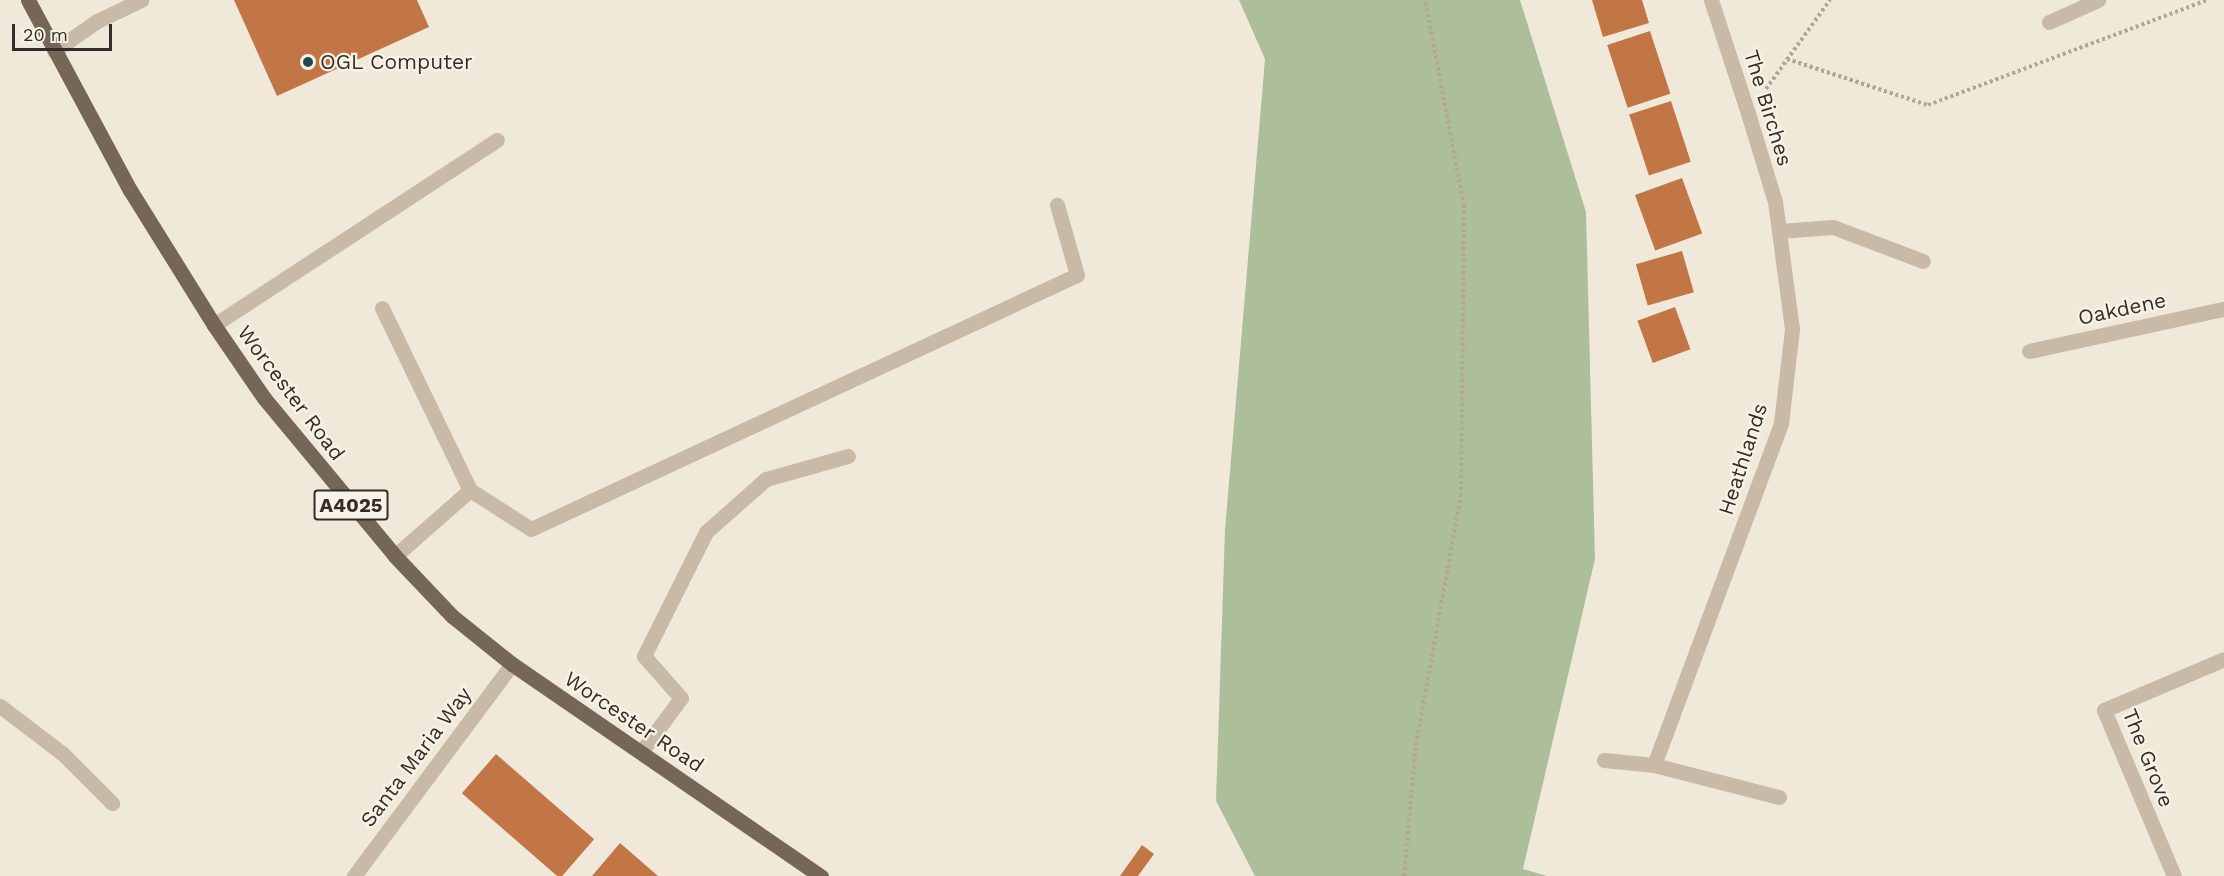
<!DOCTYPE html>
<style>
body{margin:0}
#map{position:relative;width:2224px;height:876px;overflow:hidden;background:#f0e9da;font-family:"Work Sans",sans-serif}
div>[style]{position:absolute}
.green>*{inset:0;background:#adbf9a}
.building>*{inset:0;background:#c27646;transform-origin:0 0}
.path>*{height:4px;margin-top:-2px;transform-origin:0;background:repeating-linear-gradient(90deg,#b4a591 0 3px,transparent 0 6px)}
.minor>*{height:15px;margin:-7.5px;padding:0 7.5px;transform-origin:7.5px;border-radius:7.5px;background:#c8baa6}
.major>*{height:15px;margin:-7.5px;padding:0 7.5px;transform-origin:7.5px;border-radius:7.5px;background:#766658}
.dots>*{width:16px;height:16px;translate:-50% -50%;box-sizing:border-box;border:3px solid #f8f2e6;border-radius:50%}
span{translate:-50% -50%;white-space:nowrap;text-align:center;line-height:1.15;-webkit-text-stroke:4.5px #f8f2e6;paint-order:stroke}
.shield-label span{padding:2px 4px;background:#f8f2e6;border:2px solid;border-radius:4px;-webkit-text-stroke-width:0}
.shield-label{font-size:20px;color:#342d27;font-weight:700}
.poi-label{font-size:21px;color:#342d27}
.left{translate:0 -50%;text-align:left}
.street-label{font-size:21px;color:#342d27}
.scale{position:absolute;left:12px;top:24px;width:100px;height:27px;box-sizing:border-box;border:3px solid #342d27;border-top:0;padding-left:8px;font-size:18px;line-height:21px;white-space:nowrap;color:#342d27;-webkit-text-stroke:4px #f8f2e6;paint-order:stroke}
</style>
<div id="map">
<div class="green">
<i style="clip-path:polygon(1239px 0,1520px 0,1586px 212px,1595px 559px,1523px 869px,1547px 876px,1255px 876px,1216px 801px,1225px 530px,1265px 59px)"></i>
</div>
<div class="building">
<i style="clip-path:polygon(234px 0,417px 0,429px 27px,277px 96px)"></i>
<i style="clip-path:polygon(1592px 0,1642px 0,1649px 23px,1603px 37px)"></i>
<i style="left:1650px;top:31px;width:66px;height:45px;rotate:72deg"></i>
<i style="left:1671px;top:101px;width:64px;height:44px;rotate:72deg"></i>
<i style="left:1682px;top:178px;width:59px;height:50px;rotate:70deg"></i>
<i style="left:1682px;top:251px;width:43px;height:48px;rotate:74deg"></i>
<i style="left:1675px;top:307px;width:45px;height:40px;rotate:70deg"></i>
<i style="left:496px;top:754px;width:130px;height:52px;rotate:41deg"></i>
<i style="clip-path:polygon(620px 843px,658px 876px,592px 876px)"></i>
<i style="clip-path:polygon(1142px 845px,1154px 854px,1138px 876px,1120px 876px)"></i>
</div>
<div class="path">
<i style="left:1787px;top:59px;width:148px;rotate:18.1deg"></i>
<i style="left:1928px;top:105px;width:298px;rotate:-20.6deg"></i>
<i style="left:1766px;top:89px;width:110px;rotate:-54.3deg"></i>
<i style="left:1404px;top:876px;width:132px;rotate:-84.8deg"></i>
<i style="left:1416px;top:745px;width:253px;rotate:-79.8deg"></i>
<i style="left:1461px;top:496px;width:290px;rotate:-89.4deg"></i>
<i style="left:1464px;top:206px;width:210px;rotate:-100.7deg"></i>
</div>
<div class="minor">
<i style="left:1711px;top:0;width:119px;rotate:71.9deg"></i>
<i style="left:1748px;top:113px;width:93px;rotate:73.1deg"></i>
<i style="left:1775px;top:202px;width:29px;rotate:82deg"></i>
<i style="left:2049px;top:22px;width:54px;rotate:-24.2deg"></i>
<i style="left:54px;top:51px;width:52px;rotate:-34.9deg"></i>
<i style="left:97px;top:21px;width:49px;rotate:-25.5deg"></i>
<i style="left:382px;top:308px;width:202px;rotate:64.2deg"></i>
<i style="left:470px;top:490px;width:100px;rotate:138.7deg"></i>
<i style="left:214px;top:325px;width:338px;rotate:-33.2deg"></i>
<i style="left:2029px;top:351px;width:199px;rotate:-12.2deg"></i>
<i style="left:470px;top:490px;width:72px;rotate:32.6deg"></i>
<i style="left:531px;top:529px;width:602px;rotate:-24.95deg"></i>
<i style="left:1077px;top:275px;width:73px;rotate:-105.9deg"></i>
<i style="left:0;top:706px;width:78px;rotate:37.2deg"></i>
<i style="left:62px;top:753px;width:71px;rotate:45deg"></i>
<i style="left:641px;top:752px;width:67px;rotate:-53.5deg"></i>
<i style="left:681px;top:698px;width:56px;rotate:-131.4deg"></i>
<i style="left:644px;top:656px;width:139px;rotate:-63.4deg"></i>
<i style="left:706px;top:532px;width:80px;rotate:-41.5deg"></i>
<i style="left:766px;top:479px;width:85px;rotate:-15.7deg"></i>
<i style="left:1604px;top:760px;width:50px;rotate:5.7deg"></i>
<i style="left:1654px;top:765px;width:129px;rotate:14.4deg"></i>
<i style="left:1654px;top:765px;width:365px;rotate:-69.6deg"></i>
<i style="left:1781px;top:423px;width:95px;rotate:-83.3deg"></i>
<i style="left:1792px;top:329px;width:99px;rotate:-97.6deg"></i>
<i style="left:1779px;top:231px;width:54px;rotate:-4.2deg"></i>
<i style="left:1833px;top:227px;width:96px;rotate:20.7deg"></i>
<i style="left:354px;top:876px;width:264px;rotate:-53.3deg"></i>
<i style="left:2174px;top:876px;width:180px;rotate:-112.9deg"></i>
<i style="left:2104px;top:710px;width:130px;rotate:-23deg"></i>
</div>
<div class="major">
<i style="left:28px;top:0;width:216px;rotate:61.8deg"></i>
<i style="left:130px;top:190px;width:159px;rotate:58.1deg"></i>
<i style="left:214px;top:325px;width:88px;rotate:55.6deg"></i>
<i style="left:264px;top:398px;width:205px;rotate:50.3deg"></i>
<i style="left:395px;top:556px;width:83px;rotate:46.5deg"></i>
<i style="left:452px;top:616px;width:77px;rotate:38.7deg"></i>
<i style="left:512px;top:664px;width:375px;rotate:34.5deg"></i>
</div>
<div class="dots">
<i style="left:308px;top:62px;background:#1e4954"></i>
</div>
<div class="shield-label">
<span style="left:351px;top:505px">A4025</span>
</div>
<div class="poi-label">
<span class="left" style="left:320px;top:62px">OGL Computer</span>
</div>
<div class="street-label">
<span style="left:1768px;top:108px;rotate:73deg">The Birches</span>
<span style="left:2122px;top:309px;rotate:-12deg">Oakdene</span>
<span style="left:291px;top:393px;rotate:53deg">Worcester Road</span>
<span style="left:1743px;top:459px;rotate:-72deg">Heathlands</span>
<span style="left:634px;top:722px;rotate:34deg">Worcester Road</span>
<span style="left:416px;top:757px;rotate:-53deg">Santa Maria Way</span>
<span style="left:2148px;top:758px;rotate:68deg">The Grove</span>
</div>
<div class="scale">20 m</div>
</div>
